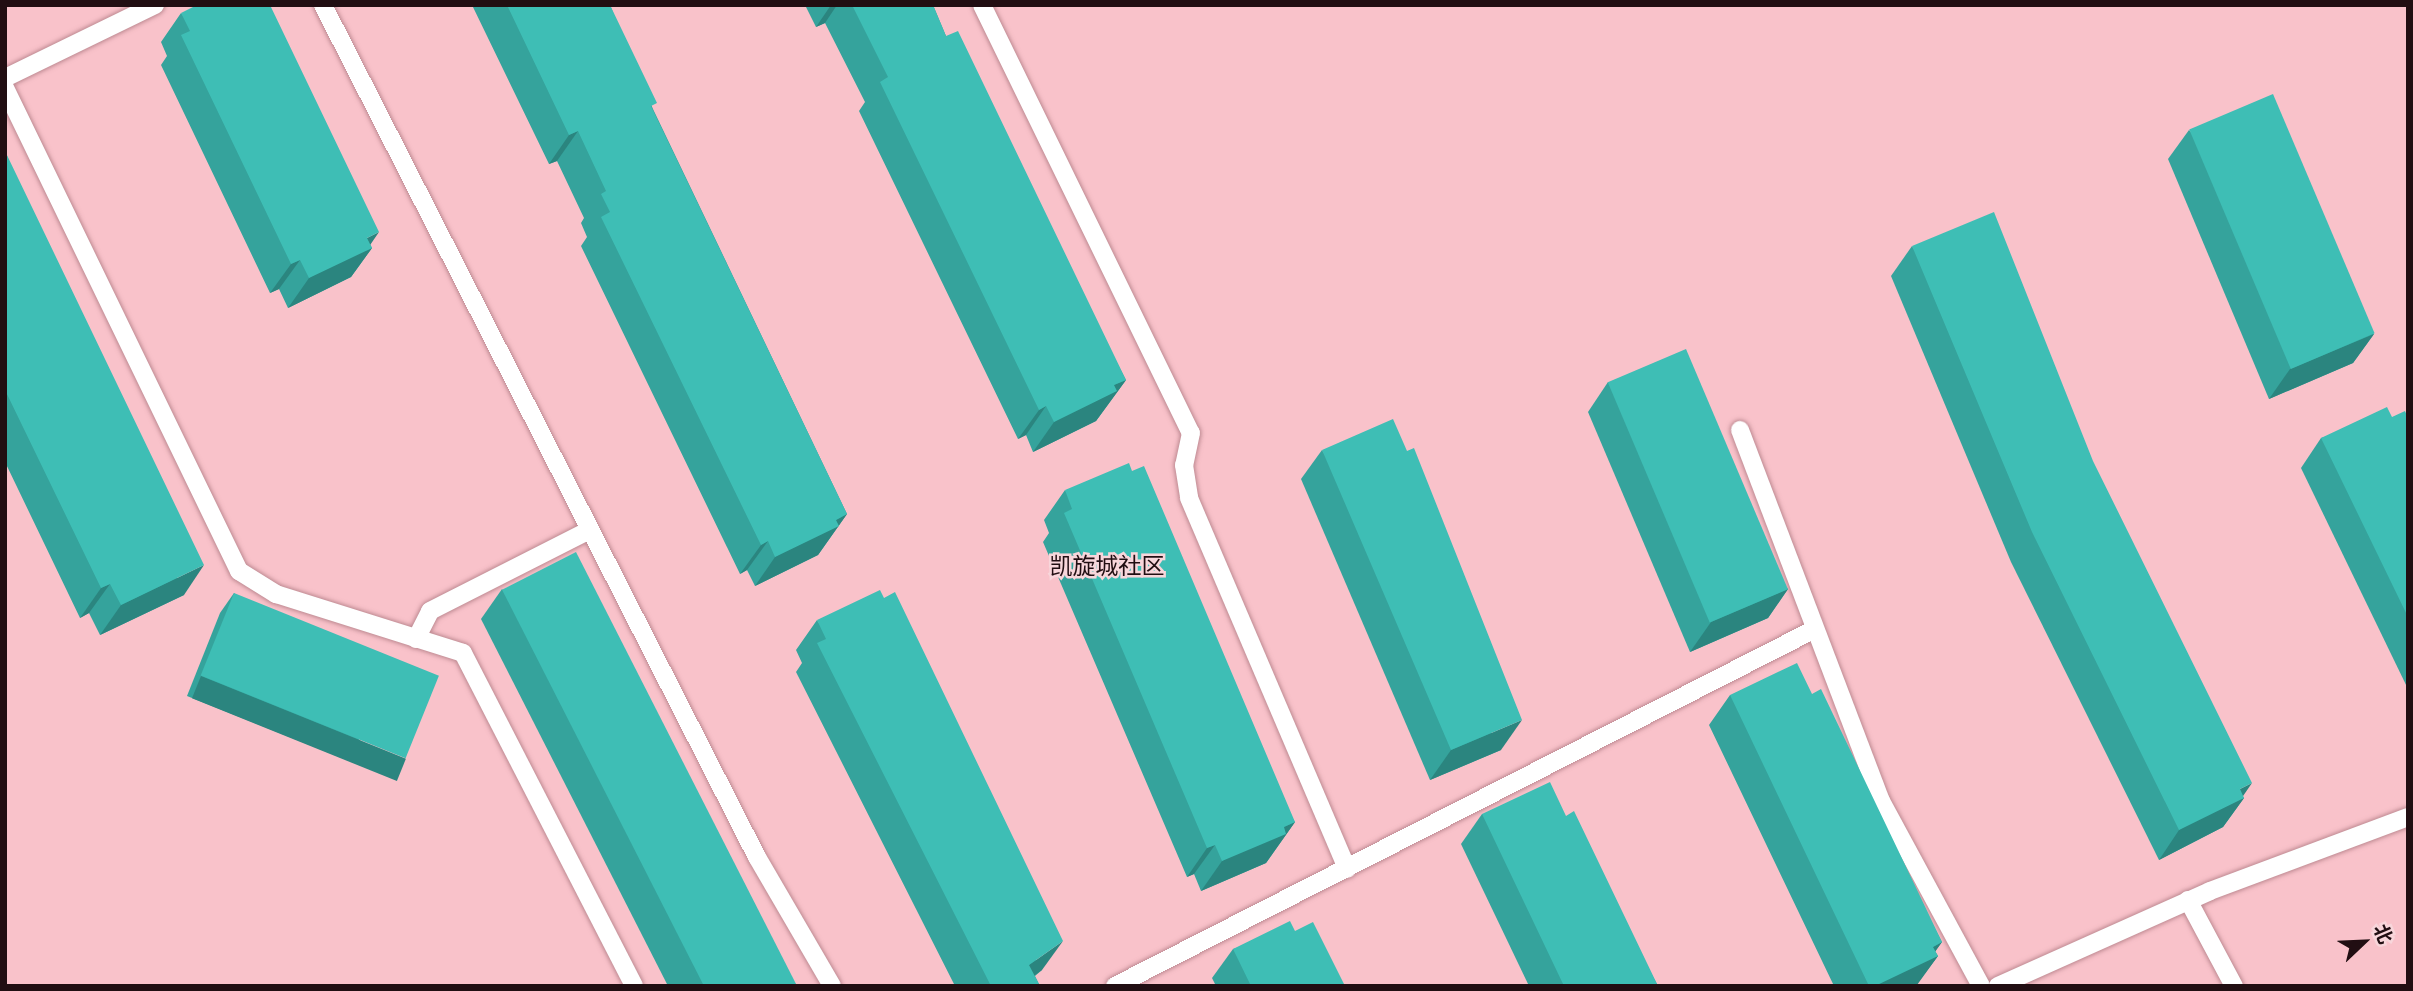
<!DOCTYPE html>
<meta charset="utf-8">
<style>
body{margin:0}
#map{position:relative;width:2413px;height:991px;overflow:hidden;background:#f9c2ca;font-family:Commissioner,"Noto Sans SC",sans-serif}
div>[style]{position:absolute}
.roads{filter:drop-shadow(0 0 2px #be8a92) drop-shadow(0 0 2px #be8a92)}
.lane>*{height:18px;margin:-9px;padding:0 9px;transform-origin:9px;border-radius:9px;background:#fff}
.wall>*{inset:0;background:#35a39c}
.shaded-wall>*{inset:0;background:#2b857f;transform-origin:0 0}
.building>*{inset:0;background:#3ebeb5;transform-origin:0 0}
span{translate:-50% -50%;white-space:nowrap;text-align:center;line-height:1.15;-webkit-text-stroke:5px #f8d6db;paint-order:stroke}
.neighbourhood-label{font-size:23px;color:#210e12}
.frame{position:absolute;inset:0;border:7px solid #210e12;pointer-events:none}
.north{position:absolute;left:2329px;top:907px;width:70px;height:70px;-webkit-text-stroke:5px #f8d6db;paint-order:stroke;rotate:67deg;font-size:19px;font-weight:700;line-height:28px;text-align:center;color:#210e12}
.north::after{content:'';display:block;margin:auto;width:24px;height:32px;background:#210e12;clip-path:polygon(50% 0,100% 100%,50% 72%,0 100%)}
</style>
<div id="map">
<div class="roads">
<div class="lane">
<i style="left:323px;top:5px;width:956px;rotate:63.01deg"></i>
<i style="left:757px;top:857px;width:149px;rotate:59.8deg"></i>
<i style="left:982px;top:5px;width:476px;rotate:64deg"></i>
<i style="left:1191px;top:433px;width:33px;rotate:102deg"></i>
<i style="left:1184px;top:465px;width:33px;rotate:81deg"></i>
<i style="left:1189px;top:498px;width:403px;rotate:66.9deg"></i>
<i style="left:5px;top:78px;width:167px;rotate:-26deg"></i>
<i style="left:5px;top:88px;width:537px;rotate:64.15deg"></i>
<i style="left:239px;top:571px;width:44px;rotate:31.9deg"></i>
<i style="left:276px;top:594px;width:196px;rotate:17.5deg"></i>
<i style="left:463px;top:653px;width:374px;rotate:62.8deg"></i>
<i style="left:1740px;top:430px;width:397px;rotate:69.2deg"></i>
<i style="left:1881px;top:801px;width:210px;rotate:61.6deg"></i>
<i style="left:416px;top:639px;width:31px;rotate:-63deg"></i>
<i style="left:430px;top:611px;width:179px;rotate:-26.9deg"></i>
<i style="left:2188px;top:900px;width:98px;rotate:61.9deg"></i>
<i style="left:1115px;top:986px;width:781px;rotate:-27.02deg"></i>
<i style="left:1998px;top:986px;width:232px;rotate:-24.1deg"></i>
<i style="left:2210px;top:891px;width:211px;rotate:-20.5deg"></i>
</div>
</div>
<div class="wall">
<i style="clip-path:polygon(472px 5px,610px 5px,653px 109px,847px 514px,818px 555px,755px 586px,747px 570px,740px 574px,581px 246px,587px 237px,581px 223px,584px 218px,557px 161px,549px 164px)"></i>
<i style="clip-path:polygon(805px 5px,933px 5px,946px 36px,1126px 380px,1096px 421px,1033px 452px,1026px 435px,1018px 439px,859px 111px,865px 102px,825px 23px,816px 27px)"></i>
<i style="clip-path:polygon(181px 13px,370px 244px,372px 248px,351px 277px,288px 308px,279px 289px,270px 293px,161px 65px,167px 56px,161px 42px)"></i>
<i style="clip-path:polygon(2189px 130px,2374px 334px,2353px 363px,2269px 399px,2168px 159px)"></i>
<i style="clip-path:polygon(5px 151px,184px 595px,100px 635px,89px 613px,80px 618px,5px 462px)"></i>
<i style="clip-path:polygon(1912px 246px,2244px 798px,2223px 827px,2159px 860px,2011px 562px,1891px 276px)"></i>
<i style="clip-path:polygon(1608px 382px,1788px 589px,1768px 618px,1690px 652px,1588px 412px)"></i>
<i style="clip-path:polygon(2392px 417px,2408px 418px,2408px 689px,2301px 468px,2321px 438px)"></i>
<i style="clip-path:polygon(1322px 450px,1501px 750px,1430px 780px,1301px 479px)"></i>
<i style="clip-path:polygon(1065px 490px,1295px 822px,1266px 863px,1201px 891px,1194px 874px,1187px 877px,1043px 542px,1049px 533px,1044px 520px)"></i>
<i style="clip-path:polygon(502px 589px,793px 986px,668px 986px,481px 619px)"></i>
<i style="clip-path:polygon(234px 593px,392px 778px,187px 696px,220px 613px)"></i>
<i style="clip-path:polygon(817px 620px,1042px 970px,1035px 976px,1040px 986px,955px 986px,796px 672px,802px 663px,796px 650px)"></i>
<i style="clip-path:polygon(1812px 694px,1942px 942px,1935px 951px,1938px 956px,1915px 986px,1834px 986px,1709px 725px,1730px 695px)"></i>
<i style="clip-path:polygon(1482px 814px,1566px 816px,1658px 986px,1529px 986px,1461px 844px)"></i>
<i style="clip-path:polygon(1295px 931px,1345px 986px,1216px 986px,1212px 978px,1233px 949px)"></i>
</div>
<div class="shaded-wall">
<i style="clip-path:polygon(831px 5px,837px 5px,825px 23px,816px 27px)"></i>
<i style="clip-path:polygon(578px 131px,557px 161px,549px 164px,569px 135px)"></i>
<i style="clip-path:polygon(379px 232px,366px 251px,372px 248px,351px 277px,288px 308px,309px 278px,367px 238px)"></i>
<i style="clip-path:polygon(300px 260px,279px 289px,270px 293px,291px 264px)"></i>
<i style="clip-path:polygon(2374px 334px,2353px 363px,2269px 399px,2290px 369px)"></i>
<i style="clip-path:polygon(1126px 380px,1096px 421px,1033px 452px,1054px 422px,1114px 385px)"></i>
<i style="clip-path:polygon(1046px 406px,1026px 435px,1018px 439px,1039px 410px)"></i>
<i style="clip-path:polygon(847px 514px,818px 555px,755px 586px,775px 557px,836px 520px)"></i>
<i style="clip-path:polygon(768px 541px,747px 570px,740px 574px,761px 545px)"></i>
<i style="clip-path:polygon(204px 565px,184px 595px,100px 635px,121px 605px)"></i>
<i style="clip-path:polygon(110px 584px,89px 613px,80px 618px,101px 588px)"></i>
<i style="clip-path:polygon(1788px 589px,1768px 618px,1690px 652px,1711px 622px)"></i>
<i style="left:201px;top:676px;width:221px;height:24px;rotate:22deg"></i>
<i style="clip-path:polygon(1522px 720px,1501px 750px,1430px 780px,1451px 750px)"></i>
<i style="clip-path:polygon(2252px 783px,2241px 799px,2244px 798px,2223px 827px,2159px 860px,2179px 830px,2240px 789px)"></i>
<i style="clip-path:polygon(1295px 822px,1266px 863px,1201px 891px,1222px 861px,1284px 827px)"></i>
<i style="clip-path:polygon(1215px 845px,1194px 874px,1187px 877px,1207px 848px)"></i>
<i style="clip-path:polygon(1063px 941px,1042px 970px,1020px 986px,1029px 965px)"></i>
<i style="clip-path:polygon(1942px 942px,1930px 959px,1938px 956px,1917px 985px,1875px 986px,1933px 947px)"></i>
</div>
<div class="building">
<i style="clip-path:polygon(197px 5px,270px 5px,379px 232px,367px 238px,372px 248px,309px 278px,300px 260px,291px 264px,181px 35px,190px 31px,181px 13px)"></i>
<i style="clip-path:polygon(507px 5px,610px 5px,657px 103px,651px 106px,847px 514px,836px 520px,839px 526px,775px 557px,768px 541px,761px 545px,601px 217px,610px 212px,601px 194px,606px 191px,578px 131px,569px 135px)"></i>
<i style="clip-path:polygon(852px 5px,933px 5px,946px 36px,958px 31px,1126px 380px,1114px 385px,1117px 391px,1054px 422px,1046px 406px,1039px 410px,880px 82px,888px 77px)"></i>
<i style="left:2273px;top:94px;width:260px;height:91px;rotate:67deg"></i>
<i style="clip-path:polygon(5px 151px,204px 565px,121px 605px,110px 584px,101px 588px,5px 390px)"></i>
<i style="clip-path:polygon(1994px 212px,2093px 461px,2252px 783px,2240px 789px,2244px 798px,2179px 830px,2032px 532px,1912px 246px)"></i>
<i style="left:1686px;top:349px;width:261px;height:85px;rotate:67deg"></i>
<i style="clip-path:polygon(2387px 407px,2392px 417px,2405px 411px,2408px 418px,2408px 617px,2321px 438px)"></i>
<i style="clip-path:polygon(1393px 419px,1407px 451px,1414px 448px,1522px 720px,1451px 750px,1322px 450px)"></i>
<i style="clip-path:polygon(1129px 463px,1132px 471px,1144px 466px,1295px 822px,1284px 827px,1286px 834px,1222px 861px,1215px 845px,1207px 848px,1064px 513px,1072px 509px,1065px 490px)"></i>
<i style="left:576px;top:552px;width:485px;height:83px;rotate:63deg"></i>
<i style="clip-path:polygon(880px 590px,884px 598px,895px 592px,1063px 941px,1029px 965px,1040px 986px,991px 986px,817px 643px,826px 639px,817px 620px)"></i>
<i style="left:234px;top:593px;width:221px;height:89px;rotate:22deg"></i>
<i style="clip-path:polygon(1797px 663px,1812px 694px,1821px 689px,1942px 942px,1933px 947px,1938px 956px,1875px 986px,1869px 986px,1730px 695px)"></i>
<i style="clip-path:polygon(1550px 782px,1566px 816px,1574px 811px,1658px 986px,1564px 986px,1482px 814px)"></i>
<i style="clip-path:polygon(1290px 921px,1295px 931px,1313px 922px,1345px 986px,1251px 986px,1233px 949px)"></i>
</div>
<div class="neighbourhood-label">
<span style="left:1107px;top:565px">凯旋城社区</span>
</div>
<div class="frame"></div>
<div class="north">北</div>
</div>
